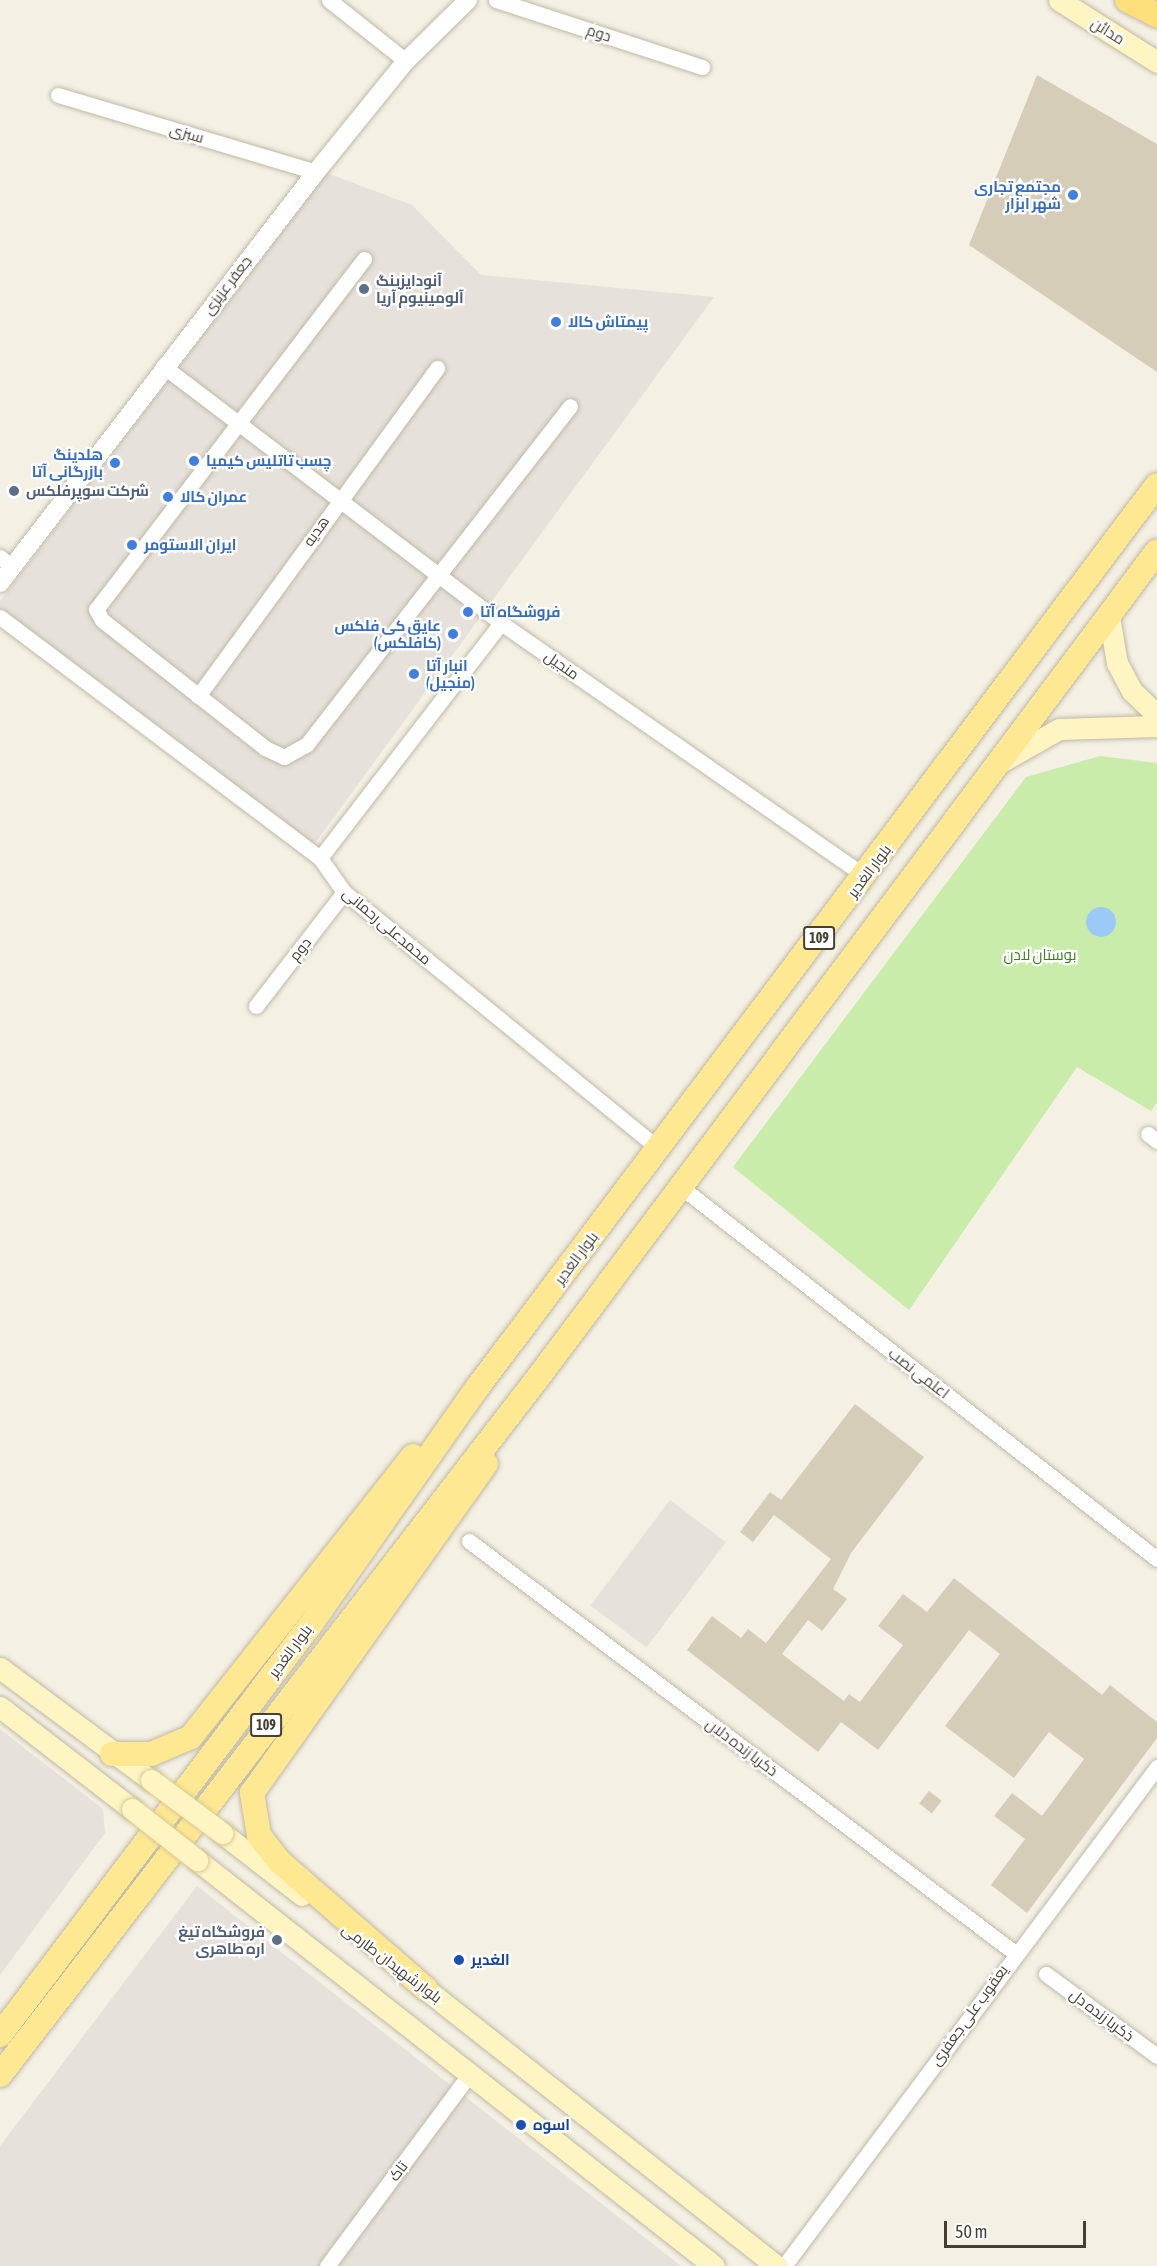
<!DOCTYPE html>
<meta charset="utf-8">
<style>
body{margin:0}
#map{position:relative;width:1157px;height:2266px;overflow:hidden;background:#f4f0e4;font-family:"Asap Condensed",Cairo,sans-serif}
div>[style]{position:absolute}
.industrial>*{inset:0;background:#e6e1da;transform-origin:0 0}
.green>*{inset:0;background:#c9ecaa}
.water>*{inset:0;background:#9bcaf6}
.round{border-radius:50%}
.building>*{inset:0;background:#d6cdb9;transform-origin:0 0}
.roads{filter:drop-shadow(0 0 2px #c0b9a6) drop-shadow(0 0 2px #c0b9a6)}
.minor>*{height:15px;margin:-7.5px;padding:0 7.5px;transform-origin:7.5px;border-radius:7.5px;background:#fff}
.tertiary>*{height:18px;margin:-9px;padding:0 9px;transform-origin:9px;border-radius:9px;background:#fff}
.secondary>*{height:21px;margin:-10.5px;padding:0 10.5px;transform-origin:10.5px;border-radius:10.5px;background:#fff5c3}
.primary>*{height:24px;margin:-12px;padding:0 12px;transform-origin:12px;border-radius:12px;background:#ffe892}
.trunk>*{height:24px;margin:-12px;padding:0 12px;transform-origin:12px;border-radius:12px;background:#ffdf7b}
.bridges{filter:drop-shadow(0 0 2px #d7ca90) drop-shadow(0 0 2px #d7ca90)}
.secondary-bridge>*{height:21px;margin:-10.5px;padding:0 10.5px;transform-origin:10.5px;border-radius:10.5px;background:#fff5c3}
.dots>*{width:16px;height:16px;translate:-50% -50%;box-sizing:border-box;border:3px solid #fff;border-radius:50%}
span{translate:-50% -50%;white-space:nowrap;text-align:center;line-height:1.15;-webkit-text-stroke:4.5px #fff;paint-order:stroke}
.shield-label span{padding:2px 4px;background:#fff;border:2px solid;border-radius:4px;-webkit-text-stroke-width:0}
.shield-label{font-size:14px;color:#464034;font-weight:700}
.street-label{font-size:15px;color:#464034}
.shop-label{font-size:15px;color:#366cbe;font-weight:700}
.right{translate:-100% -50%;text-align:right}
.left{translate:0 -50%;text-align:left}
.service-label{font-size:15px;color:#4e5e75;font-weight:700}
.park-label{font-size:15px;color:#3e7d22}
.transit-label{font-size:15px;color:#164399;font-weight:700}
.scale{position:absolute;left:944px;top:2221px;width:142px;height:27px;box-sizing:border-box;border:3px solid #464034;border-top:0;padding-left:8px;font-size:18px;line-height:21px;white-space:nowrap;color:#464034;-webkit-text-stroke:4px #fff;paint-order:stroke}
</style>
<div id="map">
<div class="industrial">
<i style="clip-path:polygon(327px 173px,412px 205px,481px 275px,714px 297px,310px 850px,0 617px,0 601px)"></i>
<i style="left:670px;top:1500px;width:70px;height:132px;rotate:37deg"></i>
<i style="clip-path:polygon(0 1729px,103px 1809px,105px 1833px,0 1975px)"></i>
<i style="clip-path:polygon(197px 1886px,681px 2266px,0 2266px,0 2146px)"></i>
</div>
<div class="green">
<i style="clip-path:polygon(1100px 756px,1157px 763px,1157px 1102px,1151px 1111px,1077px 1067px,909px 1310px,733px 1167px,1026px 777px)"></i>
</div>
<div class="water">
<i class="round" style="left:1086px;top:907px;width:30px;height:30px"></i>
</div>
<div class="building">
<i style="clip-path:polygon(1037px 75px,1157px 144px,1157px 372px,969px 245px)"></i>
<i style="clip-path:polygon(855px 1404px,924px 1457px,851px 1553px,833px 1589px,847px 1599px,822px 1631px,808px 1620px,782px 1654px,844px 1701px,849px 1694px,860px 1702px,903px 1645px,878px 1626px,903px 1594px,927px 1612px,954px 1578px,1102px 1695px,1110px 1685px,1157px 1722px,1157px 1738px,1027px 1913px,991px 1885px,1025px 1839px,994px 1816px,1012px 1793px,1042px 1816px,1084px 1759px,1049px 1732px,1014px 1778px,945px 1726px,1000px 1654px,969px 1630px,878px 1750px,841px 1722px,818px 1752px,687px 1650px,712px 1616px,741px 1638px,748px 1629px,766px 1643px,831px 1559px,774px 1515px,753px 1542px,740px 1532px,770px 1492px,781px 1500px)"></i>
<i style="left:929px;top:1791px;width:16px;height:16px;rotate:38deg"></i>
</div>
<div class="roads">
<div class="minor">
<i style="left:329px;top:0;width:98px;rotate:38.4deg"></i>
<i style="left:496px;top:0;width:217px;rotate:18deg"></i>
<i style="left:58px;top:95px;width:269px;rotate:16.6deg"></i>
<i style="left:364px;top:259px;width:441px;rotate:127.4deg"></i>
<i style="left:96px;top:609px;width:13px;rotate:61deg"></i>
<i style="left:102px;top:620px;width:207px;rotate:38.1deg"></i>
<i style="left:265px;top:748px;width:21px;rotate:25deg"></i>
<i style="left:284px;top:757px;width:26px;rotate:-29deg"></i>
<i style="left:307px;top:744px;width:428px;rotate:-52.1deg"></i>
<i style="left:163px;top:366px;width:425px;rotate:37.2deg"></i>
<i style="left:0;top:557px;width:16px;rotate:40deg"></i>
<i style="left:0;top:617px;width:401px;rotate:37deg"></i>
<i style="left:320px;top:858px;width:42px;rotate:54.8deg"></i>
<i style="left:344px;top:892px;width:407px;rotate:39.2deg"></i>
<i style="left:198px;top:696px;width:406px;rotate:-53.9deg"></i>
<i style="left:320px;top:858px;width:297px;rotate:-52.4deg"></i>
<i style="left:501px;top:623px;width:443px;rotate:34.8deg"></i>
<i style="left:256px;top:1006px;width:144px;rotate:-52.3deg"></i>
<i style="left:1148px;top:1134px;width:11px;rotate:38deg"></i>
<i style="left:681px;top:1187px;width:604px;rotate:38.01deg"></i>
<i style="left:469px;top:1541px;width:684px;rotate:37.04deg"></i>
<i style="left:1046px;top:1974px;width:138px;rotate:36.5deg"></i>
<i style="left:327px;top:2266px;width:237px;rotate:-53.4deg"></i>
<i style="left:784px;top:2266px;width:623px;rotate:-53.22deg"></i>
</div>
<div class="tertiary">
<i style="left:0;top:583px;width:518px;rotate:-52.44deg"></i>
<i style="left:316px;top:172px;width:143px;rotate:-51deg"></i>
<i style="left:406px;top:61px;width:87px;rotate:-44.5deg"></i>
</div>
<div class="secondary">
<i style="left:1059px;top:0;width:116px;rotate:32.3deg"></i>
<i style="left:1109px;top:617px;width:47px;rotate:80.1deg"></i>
<i style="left:1117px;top:663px;width:32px;rotate:62deg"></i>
<i style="left:1132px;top:691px;width:35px;rotate:44deg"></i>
<i style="left:1004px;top:760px;width:63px;rotate:-29.4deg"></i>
<i style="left:1059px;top:729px;width:98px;rotate:-1.8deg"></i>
<i style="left:0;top:1668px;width:188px;rotate:36.6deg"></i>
<i style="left:0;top:1707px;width:167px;rotate:37.7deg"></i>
<i style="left:222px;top:1833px;width:101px;rotate:37.8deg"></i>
<i style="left:197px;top:1860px;width:657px;rotate:38.14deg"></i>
<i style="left:413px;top:1979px;width:464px;rotate:38.3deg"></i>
</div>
<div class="primary">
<i style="left:112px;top:1754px;width:39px"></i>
<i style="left:151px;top:1754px;width:43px;rotate:-23deg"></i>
<i style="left:191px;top:1737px;width:358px;rotate:-51.7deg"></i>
<i style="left:426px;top:1989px;width:195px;rotate:-139deg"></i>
<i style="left:279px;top:1861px;width:33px;rotate:-128deg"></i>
<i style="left:259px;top:1835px;width:43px;rotate:-99.5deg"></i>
<i style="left:252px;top:1793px;width:404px;rotate:-54.6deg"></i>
<i style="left:0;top:2035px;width:515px;rotate:-52.89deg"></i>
<i style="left:311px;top:1624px;width:289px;rotate:-54.9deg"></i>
<i style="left:477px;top:1388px;width:1130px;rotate:-53.02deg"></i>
<i style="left:0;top:2075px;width:879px;rotate:-52.35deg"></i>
<i style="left:537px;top:1379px;width:1034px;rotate:-53.17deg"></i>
</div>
<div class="trunk">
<i style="left:1127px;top:0;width:34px;rotate:27deg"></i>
</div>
</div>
<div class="bridges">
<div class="secondary-bridge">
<i style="left:151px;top:1780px;width:89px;rotate:36.7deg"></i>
<i style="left:132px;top:1809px;width:83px;rotate:38.1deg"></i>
</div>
</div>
<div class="dots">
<i style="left:1073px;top:195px;background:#3f7fe0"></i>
<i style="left:364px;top:289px;background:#5c6f8a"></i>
<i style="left:556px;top:322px;background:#3f7fe0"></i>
<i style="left:194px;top:461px;background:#3f7fe0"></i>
<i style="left:115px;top:463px;background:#3f7fe0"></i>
<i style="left:14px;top:491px;background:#5c6f8a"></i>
<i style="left:168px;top:497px;background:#3f7fe0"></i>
<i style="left:132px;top:545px;background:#3f7fe0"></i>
<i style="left:468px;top:612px;background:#3f7fe0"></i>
<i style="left:453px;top:634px;background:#3f7fe0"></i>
<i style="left:414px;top:674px;background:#3f7fe0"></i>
<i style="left:277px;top:1940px;background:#5c6f8a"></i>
<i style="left:459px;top:1960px;background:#1a4fb4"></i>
<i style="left:521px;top:2125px;background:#1a4fb4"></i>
</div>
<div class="shield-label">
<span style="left:819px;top:938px">109</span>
<span style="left:266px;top:1725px">109</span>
</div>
<div class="street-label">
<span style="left:1108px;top:31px;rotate:32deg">مدائن</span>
<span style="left:599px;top:33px;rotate:18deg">دوم</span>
<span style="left:187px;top:133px;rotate:17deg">سبزی</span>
<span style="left:227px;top:285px;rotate:-52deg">جعفر عزیزی</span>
<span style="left:316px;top:531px;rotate:-55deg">هدیه</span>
<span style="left:562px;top:665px;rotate:35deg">منجیل</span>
<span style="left:869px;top:871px;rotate:-53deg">بلوار الغدیر</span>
<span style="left:387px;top:926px;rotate:40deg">محمدعلی رحمانی</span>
<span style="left:300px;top:949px;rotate:-52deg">دوم</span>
<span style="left:576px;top:1258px;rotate:-53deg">بلوار الغدیر</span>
<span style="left:919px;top:1373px;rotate:38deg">اعلمی نصب</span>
<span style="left:290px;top:1651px;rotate:-53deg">بلوار الغدیر</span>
<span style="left:742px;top:1747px;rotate:37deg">ذکریا زنده دلان</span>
<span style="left:392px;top:1963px;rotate:37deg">بلوار شهیدان طارمی</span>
<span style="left:969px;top:2015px;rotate:-54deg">یعقوب علی جعفری</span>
<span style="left:1102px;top:2015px;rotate:37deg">ذکریا زنده دل</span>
<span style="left:398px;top:2171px;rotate:-53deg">تاک</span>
</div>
<div class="shop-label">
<span class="right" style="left:1061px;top:195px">مجتمع تجاری<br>شهر ابزار</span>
<span class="left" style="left:568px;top:322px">پیمتاش کالا</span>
<span class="right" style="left:103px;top:463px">هلدینگ<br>بازرگانی آتا</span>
<span class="left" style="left:206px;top:461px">چسب تاتلیس کیمیا</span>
<span class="left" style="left:180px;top:497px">عمران کالا</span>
<span class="left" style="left:144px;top:545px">ایران الاستومر</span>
<span class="left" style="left:480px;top:612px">فروشگاه آتا</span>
<span class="right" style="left:441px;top:634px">عایق کی فلکس<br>(کافلکس)</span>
<span class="left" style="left:426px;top:674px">انبار آتا<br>(منجیل)</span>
</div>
<div class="service-label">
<span class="left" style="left:376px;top:289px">آنودایزینگ<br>آلومینیوم آریا</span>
<span class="left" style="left:26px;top:491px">شرکت سوپرفلکس</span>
<span class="right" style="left:265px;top:1940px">فروشگاه تیغ<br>اره طاهری</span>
</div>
<div class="park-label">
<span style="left:1040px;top:955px">بوستان لادن</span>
</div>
<div class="transit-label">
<span class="left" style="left:471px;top:1960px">الغدیر</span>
<span class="left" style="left:533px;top:2125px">اسوه</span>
</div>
<div class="scale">50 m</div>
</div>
